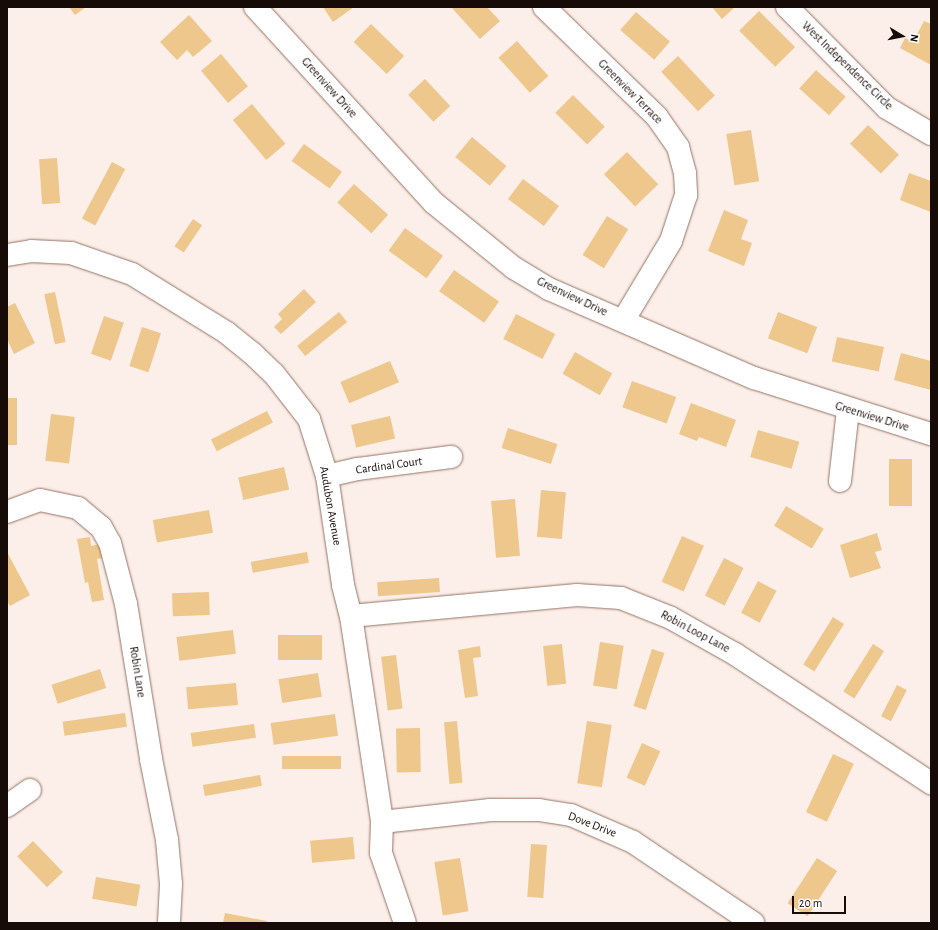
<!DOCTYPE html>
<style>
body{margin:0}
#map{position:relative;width:938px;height:930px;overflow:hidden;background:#fceee8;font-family:"Alegreya Sans",sans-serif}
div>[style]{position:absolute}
.building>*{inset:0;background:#edc78c;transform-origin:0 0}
.roads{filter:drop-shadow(0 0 1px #937466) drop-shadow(0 0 1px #937466)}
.minor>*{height:22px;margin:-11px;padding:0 11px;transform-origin:11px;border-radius:11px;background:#fff}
span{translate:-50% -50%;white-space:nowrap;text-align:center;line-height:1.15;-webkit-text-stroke:3px #fff;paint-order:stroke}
.street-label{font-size:12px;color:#160b07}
.frame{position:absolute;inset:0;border:8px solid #160b07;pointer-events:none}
.north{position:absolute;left:882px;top:16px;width:40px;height:40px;-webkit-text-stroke:3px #fff;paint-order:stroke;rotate:100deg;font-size:11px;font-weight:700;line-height:16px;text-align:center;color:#160b07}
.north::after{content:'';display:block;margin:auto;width:14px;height:18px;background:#160b07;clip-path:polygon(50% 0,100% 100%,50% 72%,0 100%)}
.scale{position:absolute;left:792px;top:896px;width:54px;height:18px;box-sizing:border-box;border:2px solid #160b07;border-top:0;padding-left:5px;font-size:12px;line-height:14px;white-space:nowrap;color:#160b07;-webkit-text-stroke:3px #fff;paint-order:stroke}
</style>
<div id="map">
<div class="building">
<i style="clip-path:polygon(69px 7px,86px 7px,75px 15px)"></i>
<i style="clip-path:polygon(323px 7px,354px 7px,333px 22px)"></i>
<i style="clip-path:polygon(451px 7px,487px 7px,500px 21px,480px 39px)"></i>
<i style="clip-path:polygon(712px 7px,735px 7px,722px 19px)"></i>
<i style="left:759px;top:11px;width:51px;height:28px;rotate:45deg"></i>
<i style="left:636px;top:12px;width:45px;height:24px;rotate:41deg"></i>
<i style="clip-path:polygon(189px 15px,212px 41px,193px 57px,187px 50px,177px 60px,160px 42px)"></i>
<i style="clip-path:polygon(924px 21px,931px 24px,931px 65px,900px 48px,905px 38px,913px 42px)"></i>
<i style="left:371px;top:24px;width:46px;height:25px;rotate:44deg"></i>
<i style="left:517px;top:41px;width:47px;height:25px;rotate:48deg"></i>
<i style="left:221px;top:54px;width:42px;height:26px;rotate:50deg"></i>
<i style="left:678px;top:56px;width:54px;height:23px;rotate:47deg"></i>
<i style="left:816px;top:70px;width:40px;height:25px;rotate:42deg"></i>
<i style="left:425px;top:79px;width:37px;height:23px;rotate:47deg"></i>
<i style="left:573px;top:95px;width:45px;height:25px;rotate:45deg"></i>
<i style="left:252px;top:104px;width:52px;height:25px;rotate:50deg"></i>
<i style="left:868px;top:125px;width:43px;height:26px;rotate:44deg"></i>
<i style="left:751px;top:130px;width:52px;height:25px;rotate:81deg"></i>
<i style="left:472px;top:137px;width:45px;height:26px;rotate:40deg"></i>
<i style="left:304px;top:144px;width:47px;height:21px;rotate:36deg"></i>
<i style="left:627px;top:152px;width:45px;height:32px;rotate:46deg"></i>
<i style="left:57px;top:158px;width:45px;height:18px;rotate:86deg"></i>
<i style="left:112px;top:162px;width:15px;height:64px;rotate:28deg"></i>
<i style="clip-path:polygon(909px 173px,931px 181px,931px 212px,900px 200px)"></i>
<i style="left:523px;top:179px;width:45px;height:25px;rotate:37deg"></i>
<i style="left:354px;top:184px;width:46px;height:25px;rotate:42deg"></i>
<i style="clip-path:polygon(724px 210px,748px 220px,741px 239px,752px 243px,744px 266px,708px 251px)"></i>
<i style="left:607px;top:216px;width:25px;height:46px;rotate:32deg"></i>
<i style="left:193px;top:219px;width:11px;height:33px;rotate:34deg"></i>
<i style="left:405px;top:228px;width:47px;height:28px;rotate:36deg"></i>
<i style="left:454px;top:270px;width:55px;height:26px;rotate:35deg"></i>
<i style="clip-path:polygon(304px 289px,316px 302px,281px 334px,274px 327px,282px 319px,278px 314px)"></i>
<i style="left:55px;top:292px;width:51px;height:11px;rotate:78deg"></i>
<i style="clip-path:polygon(15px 303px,35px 343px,14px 354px,7px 339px,7px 307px)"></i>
<i style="left:339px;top:312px;width:13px;height:54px;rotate:51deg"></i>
<i style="left:778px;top:312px;width:42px;height:28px;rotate:21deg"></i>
<i style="left:516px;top:314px;width:44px;height:28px;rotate:27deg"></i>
<i style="left:104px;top:316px;width:21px;height:40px;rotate:19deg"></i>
<i style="left:142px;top:327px;width:20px;height:41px;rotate:18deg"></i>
<i style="left:837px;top:337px;width:48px;height:25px;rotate:12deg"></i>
<i style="left:575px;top:352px;width:43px;height:25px;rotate:30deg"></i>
<i style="clip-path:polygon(901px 353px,931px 361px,931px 390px,894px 380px)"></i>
<i style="left:390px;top:361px;width:23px;height:54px;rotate:67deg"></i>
<i style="left:632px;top:381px;width:47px;height:28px;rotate:20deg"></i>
<i style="left:7px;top:398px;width:10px;height:47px"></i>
<i style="clip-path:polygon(691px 403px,736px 420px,726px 447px,699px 437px,697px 441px,679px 434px)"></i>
<i style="left:267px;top:411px;width:13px;height:63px;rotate:63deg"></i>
<i style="left:51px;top:414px;width:24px;height:47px;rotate:7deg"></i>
<i style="left:390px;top:416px;width:23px;height:40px;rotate:77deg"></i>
<i style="left:508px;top:428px;width:52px;height:21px;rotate:18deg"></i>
<i style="left:758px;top:430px;width:43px;height:28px;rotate:16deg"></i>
<i style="left:889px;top:459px;width:23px;height:47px"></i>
<i style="left:284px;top:467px;width:23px;height:47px;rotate:77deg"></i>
<i style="left:541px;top:490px;width:25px;height:47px;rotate:5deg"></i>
<i style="left:515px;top:499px;width:57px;height:24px;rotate:85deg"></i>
<i style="left:786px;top:506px;width:44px;height:23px;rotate:31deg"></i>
<i style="left:209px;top:510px;width:23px;height:57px;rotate:80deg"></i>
<i style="clip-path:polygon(877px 533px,882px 550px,875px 552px,881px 568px,850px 578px,840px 545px)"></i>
<i style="left:682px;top:536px;width:24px;height:50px;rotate:24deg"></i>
<i style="clip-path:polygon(90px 537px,91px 546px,100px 544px,103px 558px,97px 559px,104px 600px,92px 602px,88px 582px,85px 583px,77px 539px)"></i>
<i style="clip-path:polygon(7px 552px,30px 595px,10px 606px,7px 601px)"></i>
<i style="left:307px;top:552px;width:11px;height:57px;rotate:80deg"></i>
<i style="left:724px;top:558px;width:22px;height:42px;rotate:27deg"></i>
<i style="left:439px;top:578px;width:14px;height:62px;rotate:86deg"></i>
<i style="left:758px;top:581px;width:21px;height:36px;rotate:28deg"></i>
<i style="left:209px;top:592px;width:23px;height:37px;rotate:88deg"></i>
<i style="left:833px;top:617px;width:13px;height:56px;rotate:32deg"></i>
<i style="left:233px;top:630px;width:24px;height:57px;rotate:83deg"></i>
<i style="left:278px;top:635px;width:44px;height:25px"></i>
<i style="left:600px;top:642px;width:24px;height:44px;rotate:9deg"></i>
<i style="left:562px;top:644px;width:40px;height:19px;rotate:84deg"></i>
<i style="left:873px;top:644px;width:13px;height:56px;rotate:32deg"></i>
<i style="clip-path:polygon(480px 646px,481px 657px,473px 658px,478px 696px,465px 698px,458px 650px)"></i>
<i style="left:652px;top:649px;width:13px;height:60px;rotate:18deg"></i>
<i style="left:396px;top:655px;width:54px;height:15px;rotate:83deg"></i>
<i style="left:100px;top:669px;width:20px;height:51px;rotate:72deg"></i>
<i style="left:318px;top:673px;width:24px;height:40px;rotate:81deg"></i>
<i style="left:236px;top:683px;width:22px;height:50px;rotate:85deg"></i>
<i style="left:897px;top:685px;width:11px;height:35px;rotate:27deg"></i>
<i style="left:125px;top:713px;width:14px;height:63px;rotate:82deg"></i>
<i style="left:335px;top:714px;width:22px;height:65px;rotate:82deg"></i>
<i style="left:457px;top:721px;width:62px;height:13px;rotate:85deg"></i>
<i style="left:587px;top:721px;width:25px;height:63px;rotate:9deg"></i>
<i style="left:254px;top:724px;width:14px;height:64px;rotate:82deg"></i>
<i style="left:420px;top:728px;width:44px;height:24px;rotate:89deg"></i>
<i style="left:642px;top:743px;width:20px;height:38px;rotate:24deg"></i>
<i style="left:833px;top:754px;width:23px;height:64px;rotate:25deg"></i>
<i style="left:341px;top:756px;width:13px;height:59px;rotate:90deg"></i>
<i style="left:260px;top:775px;width:11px;height:58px;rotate:80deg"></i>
<i style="left:353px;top:837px;width:22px;height:43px;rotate:85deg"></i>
<i style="left:33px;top:841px;width:43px;height:22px;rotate:46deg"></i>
<i style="left:531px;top:844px;width:16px;height:53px;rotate:4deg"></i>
<i style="left:460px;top:858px;width:54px;height:26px;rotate:81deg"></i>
<i style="left:817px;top:858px;width:24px;height:54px;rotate:33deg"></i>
<i style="left:96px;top:877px;width:45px;height:22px;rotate:10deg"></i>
<i style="clip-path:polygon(225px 913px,267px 921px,267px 923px,223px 923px)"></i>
</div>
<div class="roads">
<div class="minor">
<i style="left:255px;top:7px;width:265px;rotate:47.6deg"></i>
<i style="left:434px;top:203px;width:103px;rotate:39.1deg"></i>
<i style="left:514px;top:268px;width:41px;rotate:31deg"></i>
<i style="left:549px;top:289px;width:223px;rotate:23.5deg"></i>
<i style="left:754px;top:378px;width:186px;rotate:17.6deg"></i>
<i style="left:544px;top:7px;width:158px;rotate:44.2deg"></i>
<i style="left:657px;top:117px;width:37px;rotate:55deg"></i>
<i style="left:678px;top:147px;width:27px;rotate:75deg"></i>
<i style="left:685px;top:173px;width:22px;rotate:87deg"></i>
<i style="left:686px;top:195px;width:48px;rotate:108.1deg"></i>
<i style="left:671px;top:241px;width:93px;rotate:121deg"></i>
<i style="left:787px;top:7px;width:142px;rotate:45.3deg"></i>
<i style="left:887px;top:108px;width:51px;rotate:30.6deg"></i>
<i style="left:7px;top:255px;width:24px;rotate:-9deg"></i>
<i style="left:31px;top:251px;width:40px;rotate:2.9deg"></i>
<i style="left:71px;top:253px;width:65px;rotate:19deg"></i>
<i style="left:132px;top:274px;width:112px;rotate:31.8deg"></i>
<i style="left:227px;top:333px;width:32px;rotate:39deg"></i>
<i style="left:252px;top:353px;width:30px;rotate:44deg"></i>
<i style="left:274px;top:374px;width:57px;rotate:52.1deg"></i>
<i style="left:309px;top:419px;width:60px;rotate:72.5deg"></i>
<i style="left:327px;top:476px;width:110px;rotate:81.6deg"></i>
<i style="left:343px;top:585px;width:32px;rotate:76deg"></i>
<i style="left:351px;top:616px;width:208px;rotate:81.4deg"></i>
<i style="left:382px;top:822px;width:31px;rotate:92deg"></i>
<i style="left:381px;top:853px;width:74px;rotate:71.1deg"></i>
<i style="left:327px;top:476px;width:32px;rotate:-13deg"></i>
<i style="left:358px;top:469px;width:94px;rotate:-7.4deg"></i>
<i style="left:840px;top:481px;width:71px;rotate:-83.6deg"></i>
<i style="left:7px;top:512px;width:35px;rotate:-20deg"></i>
<i style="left:40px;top:500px;width:39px;rotate:12deg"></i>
<i style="left:78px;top:508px;width:30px;rotate:40deg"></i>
<i style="left:101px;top:527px;width:18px;rotate:61deg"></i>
<i style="left:110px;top:543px;width:63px;rotate:75.3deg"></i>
<i style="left:126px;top:604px;width:157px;rotate:80.8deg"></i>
<i style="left:151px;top:759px;width:83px;rotate:78.8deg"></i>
<i style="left:167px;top:840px;width:44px;rotate:84.8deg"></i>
<i style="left:171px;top:884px;width:39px;rotate:93deg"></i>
<i style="left:351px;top:616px;width:227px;rotate:-5.3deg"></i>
<i style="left:577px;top:595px;width:44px;rotate:3.9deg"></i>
<i style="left:621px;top:598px;width:54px;rotate:21.8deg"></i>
<i style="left:671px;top:618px;width:73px;rotate:29.4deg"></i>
<i style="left:735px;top:654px;width:235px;rotate:33.4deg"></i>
<i style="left:7px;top:806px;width:28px;rotate:-35deg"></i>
<i style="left:382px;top:822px;width:109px;rotate:-6.3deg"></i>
<i style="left:490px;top:810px;width:49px"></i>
<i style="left:539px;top:810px;width:32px;rotate:9deg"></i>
<i style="left:571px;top:815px;width:68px;rotate:23.5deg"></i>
<i style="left:633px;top:842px;width:145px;rotate:34deg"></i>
</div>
</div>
<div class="street-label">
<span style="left:847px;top:66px;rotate:44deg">West Independence Circle</span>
<span style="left:329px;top:88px;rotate:48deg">Greenview Drive</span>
<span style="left:630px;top:92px;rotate:45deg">Greenview Terrace</span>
<span style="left:572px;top:297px;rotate:25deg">Greenview Drive</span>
<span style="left:872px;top:417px;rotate:17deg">Greenview Drive</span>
<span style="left:389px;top:466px;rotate:-8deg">Cardinal Court</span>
<span style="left:330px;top:506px;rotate:80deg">Audubon Avenue</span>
<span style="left:695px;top:632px;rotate:28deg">Robin Loop Lane</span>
<span style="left:137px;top:672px;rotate:81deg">Robin Lane</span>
<span style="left:592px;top:825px;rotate:21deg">Dove Drive</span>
</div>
<div class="frame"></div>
<div class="north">N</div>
<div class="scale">20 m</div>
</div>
